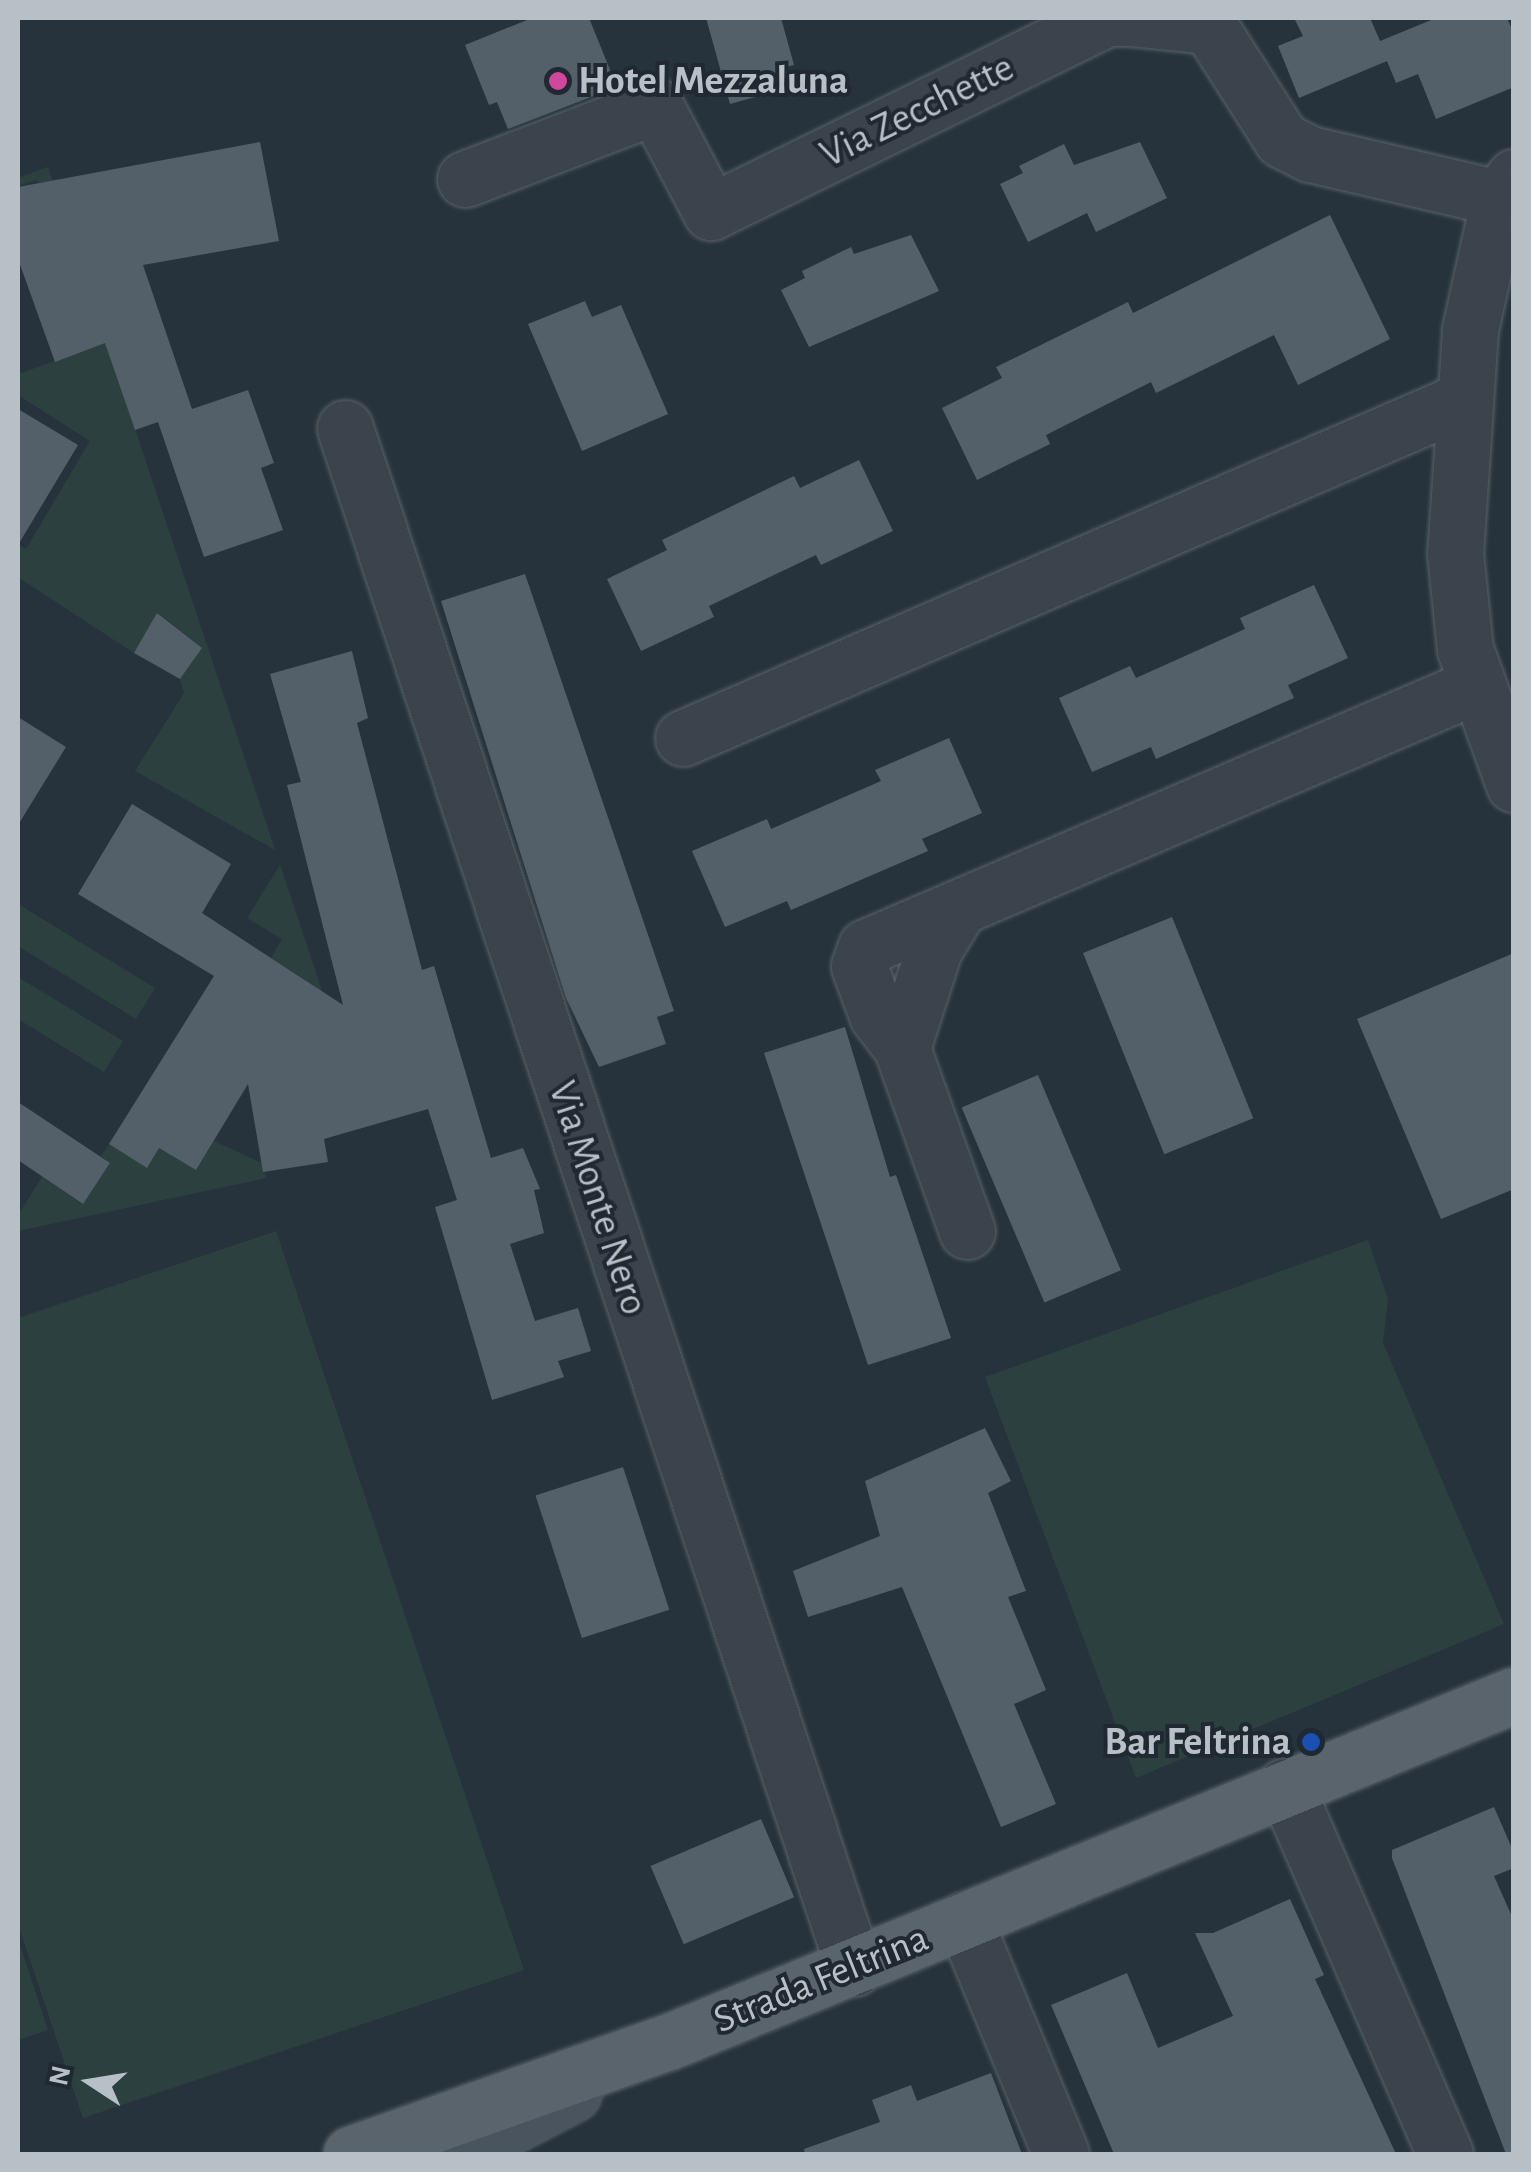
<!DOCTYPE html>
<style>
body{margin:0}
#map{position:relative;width:1531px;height:2172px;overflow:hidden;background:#27333c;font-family:"Alegreya Sans",sans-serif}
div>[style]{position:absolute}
.green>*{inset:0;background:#2c413f}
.building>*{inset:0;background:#536069;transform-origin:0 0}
.roads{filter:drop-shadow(0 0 2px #59626a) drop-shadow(0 0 2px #59626a)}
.minor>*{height:55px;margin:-27.5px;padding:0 27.5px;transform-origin:27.5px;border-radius:27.5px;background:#3b444c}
.secondary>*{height:55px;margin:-27.5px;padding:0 27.5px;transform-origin:27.5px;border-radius:27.5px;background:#49545f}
.primary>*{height:55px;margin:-27.5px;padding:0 27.5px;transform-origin:27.5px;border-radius:27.5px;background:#59646c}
.dots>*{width:28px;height:28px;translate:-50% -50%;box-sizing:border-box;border:5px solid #202931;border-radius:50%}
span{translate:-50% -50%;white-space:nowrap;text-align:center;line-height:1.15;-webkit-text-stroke:8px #202931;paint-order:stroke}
.poi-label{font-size:40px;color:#b7bfc7;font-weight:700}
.left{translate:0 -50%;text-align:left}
.right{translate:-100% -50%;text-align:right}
.street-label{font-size:40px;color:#b7bfc7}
.frame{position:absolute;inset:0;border:20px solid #b7bfc7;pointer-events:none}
.north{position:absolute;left:40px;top:2032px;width:100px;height:100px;-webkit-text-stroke:8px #202931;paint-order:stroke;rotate:282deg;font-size:28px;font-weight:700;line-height:40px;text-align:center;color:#b7bfc7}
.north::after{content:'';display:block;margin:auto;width:35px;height:45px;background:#b7bfc7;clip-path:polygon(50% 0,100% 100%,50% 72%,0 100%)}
</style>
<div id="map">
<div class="green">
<i style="clip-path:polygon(48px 167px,275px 850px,135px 771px,184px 693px,180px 679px,202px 648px,158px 613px,134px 653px,18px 577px,18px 545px,26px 549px,90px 441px,18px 395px,18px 374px,97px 346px,37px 180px,18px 186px,18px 178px)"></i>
<i style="clip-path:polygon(280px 865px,343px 1054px,242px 1084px,307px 981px,271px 958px,282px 939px,247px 918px)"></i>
<i style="clip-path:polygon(18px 904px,155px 988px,136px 1019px,18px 946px)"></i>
<i style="clip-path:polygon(18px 977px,123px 1041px,104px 1072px,18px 1019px)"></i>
<i style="clip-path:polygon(65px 1141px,49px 1181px,82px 1204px,110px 1164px,101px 1156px,109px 1144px,147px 1167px,159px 1148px,196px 1170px,214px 1141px,262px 1163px,266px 1178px,18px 1231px,18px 1215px)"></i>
<i style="clip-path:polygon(276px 1231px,524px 1970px,83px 2118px,18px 1924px,18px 1318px)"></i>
<i style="clip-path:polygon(1368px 1240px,1388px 1299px,1383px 1343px,1504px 1624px,1136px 1778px,985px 1377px)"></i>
<i style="clip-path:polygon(18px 1939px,48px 2030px,18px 2040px)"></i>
</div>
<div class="building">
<i style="clip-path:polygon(532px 18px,589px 18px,617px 87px,508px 129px,497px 102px,489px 105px,465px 45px)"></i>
<i style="clip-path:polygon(706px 18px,781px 18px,794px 65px,785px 67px,791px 87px,730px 104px)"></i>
<i style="clip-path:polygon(1294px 18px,1370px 18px,1380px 41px,1436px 18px,1507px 18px,1514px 34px,1514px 87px,1436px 119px,1418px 74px,1396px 83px,1387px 61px,1299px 98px,1278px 46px,1303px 36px)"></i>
<i style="clip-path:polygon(260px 142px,279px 241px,143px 265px,192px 409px,248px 390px,274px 463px,261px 468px,283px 530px,204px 557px,158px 422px,135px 430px,105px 343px,55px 362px,18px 259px,18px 187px)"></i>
<i style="clip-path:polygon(1140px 142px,1167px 198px,1096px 232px,1087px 213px,1028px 242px,1000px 184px,1023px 173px,1019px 166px,1064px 144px,1074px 165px)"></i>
<i style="clip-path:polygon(1330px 215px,1390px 339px,1298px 385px,1274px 335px,1156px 393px,1151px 382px,1046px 435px,1050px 444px,977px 480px,942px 408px,1002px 378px,996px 367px,1128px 302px,1133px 313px)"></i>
<i style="clip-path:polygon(911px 235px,939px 291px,809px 347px,781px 290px,805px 278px,802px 271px,851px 247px,854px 254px)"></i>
<i style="clip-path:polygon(585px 301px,592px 317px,621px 305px,668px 414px,582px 451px,528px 324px)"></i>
<i style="clip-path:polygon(18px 409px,78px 445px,18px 545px)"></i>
<i style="clip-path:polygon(859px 460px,893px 531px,821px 565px,816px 555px,709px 606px,714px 617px,641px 651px,607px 579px,667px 550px,662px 540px,794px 476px,800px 488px)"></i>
<i style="clip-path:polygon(525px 574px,674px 1011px,657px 1017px,666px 1044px,599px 1067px,566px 998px,441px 601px)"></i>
<i style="clip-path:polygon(1314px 585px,1348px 658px,1288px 685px,1294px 698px,1156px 759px,1151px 747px,1092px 772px,1059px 698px,1130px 666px,1136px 678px,1245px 629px,1240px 618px)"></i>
<i style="clip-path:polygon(157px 613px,202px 648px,180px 679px,134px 653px)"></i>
<i style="clip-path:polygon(352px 651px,368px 718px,357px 723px,422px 970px,434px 966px,491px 1158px,523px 1148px,540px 1189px,534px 1190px,544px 1233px,510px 1244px,535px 1321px,578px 1308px,591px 1351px,558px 1361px,564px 1377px,492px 1400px,435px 1207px,457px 1200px,428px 1109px,324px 1139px,328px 1162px,263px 1172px,248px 1084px,196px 1170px,159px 1148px,147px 1168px,109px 1144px,214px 976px,78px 894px,132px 804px,231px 864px,202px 913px,343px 1005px,287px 785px,301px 782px,270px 674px)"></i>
<i style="clip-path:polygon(18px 717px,66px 747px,18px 825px)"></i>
<i style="clip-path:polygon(949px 738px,982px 813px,922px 839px,928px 851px,791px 910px,787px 901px,725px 927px,692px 851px,767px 819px,771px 829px,881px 781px,875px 770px)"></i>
<i style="left:1172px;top:917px;width:217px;height:96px;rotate:68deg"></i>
<i style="clip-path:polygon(1514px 953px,1514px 1189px,1441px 1219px,1357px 1019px)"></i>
<i style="clip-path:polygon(845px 1027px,890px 1177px,896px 1175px,951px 1338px,868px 1365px,764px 1053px)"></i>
<i style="left:1038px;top:1075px;width:212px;height:83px;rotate:67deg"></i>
<i style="clip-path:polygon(18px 1102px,110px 1163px,83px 1204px,18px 1160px)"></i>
<i style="clip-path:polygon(985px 1428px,1011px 1481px,988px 1493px,1026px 1591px,1008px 1597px,1046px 1690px,1014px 1704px,1056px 1804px,1001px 1827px,902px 1587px,808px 1617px,793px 1571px,880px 1536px,865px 1481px)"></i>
<i style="left:623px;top:1467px;width:150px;height:92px;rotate:72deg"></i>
<i style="clip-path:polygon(1494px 1807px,1514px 1853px,1514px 1868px,1494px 1876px,1514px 1921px,1514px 2154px,1506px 2154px,1392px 1858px,1392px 1850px)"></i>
<i style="left:761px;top:1819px;width:85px;height:120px;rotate:67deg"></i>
<i style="clip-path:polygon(1290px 1899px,1324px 1975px,1315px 1979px,1396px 2154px,1114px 2154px,1051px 2005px,1127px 1973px,1158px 2048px,1233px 2016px,1195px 1933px,1213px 1933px)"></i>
<i style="clip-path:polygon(991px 2073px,1022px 2154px,805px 2154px,804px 2149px,880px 2122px,872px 2100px,911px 2085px,917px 2101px)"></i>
</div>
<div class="roads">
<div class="minor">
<i style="left:1514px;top:177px;width:26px;rotate:126deg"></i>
<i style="left:1499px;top:198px;width:135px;rotate:102.4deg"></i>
<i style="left:1470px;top:330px;width:224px;rotate:93.8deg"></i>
<i style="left:1455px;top:553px;width:97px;rotate:84.1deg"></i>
<i style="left:1465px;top:649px;width:144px;rotate:70.1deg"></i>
<i style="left:465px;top:179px;width:204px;rotate:-21deg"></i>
<i style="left:655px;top:106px;width:120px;rotate:62.2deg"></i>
<i style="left:711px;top:212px;width:441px;rotate:-26.1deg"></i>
<i style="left:1107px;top:18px;width:22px"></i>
<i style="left:1129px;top:18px;width:72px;rotate:5.6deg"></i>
<i style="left:1201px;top:25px;width:14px;rotate:30deg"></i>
<i style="left:1213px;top:32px;width:128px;rotate:57.4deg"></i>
<i style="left:1282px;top:140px;width:31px;rotate:27deg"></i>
<i style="left:1310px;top:154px;width:194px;rotate:13.1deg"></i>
<i style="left:345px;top:428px;width:1622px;rotate:71.71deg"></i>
<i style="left:683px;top:738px;width:848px;rotate:-23.42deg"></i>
<i style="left:902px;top:1048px;width:104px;rotate:-72.1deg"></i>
<i style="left:934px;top:949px;width:48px;rotate:-58.6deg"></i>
<i style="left:967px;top:1231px;width:194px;rotate:-109.6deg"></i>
<i style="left:902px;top:1048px;width:41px;rotate:-127.1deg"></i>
<i style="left:877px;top:1015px;width:52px;rotate:-110.2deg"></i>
<i style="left:859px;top:966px;width:20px;rotate:-70deg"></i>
<i style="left:866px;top:947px;width:663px;rotate:-23.2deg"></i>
<i style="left:1285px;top:1786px;width:401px;rotate:66.5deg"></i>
<i style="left:964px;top:1920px;width:253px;rotate:67.5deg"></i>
</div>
<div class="secondary">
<i style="left:456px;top:2154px;width:132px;rotate:-27.5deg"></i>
</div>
<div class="primary">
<i style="left:351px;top:2154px;width:336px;rotate:-19.5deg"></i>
<i style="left:668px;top:2042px;width:914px;rotate:-22.3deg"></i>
</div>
</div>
<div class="dots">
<i style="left:558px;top:81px;background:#d1479c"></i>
<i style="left:1311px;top:1742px;background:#1a4fb4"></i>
</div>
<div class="poi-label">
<span class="left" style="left:578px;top:81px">Hotel Mezzaluna</span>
<span class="right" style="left:1291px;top:1742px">Bar Feltrina</span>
</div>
<div class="street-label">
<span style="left:917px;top:111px;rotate:-26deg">Via Zecchette</span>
<span style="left:598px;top:1198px;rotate:72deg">Via Monte Nero</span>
<span style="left:821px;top:1979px;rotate:-22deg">Strada Feltrina</span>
</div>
<div class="frame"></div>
<div class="north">N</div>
</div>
